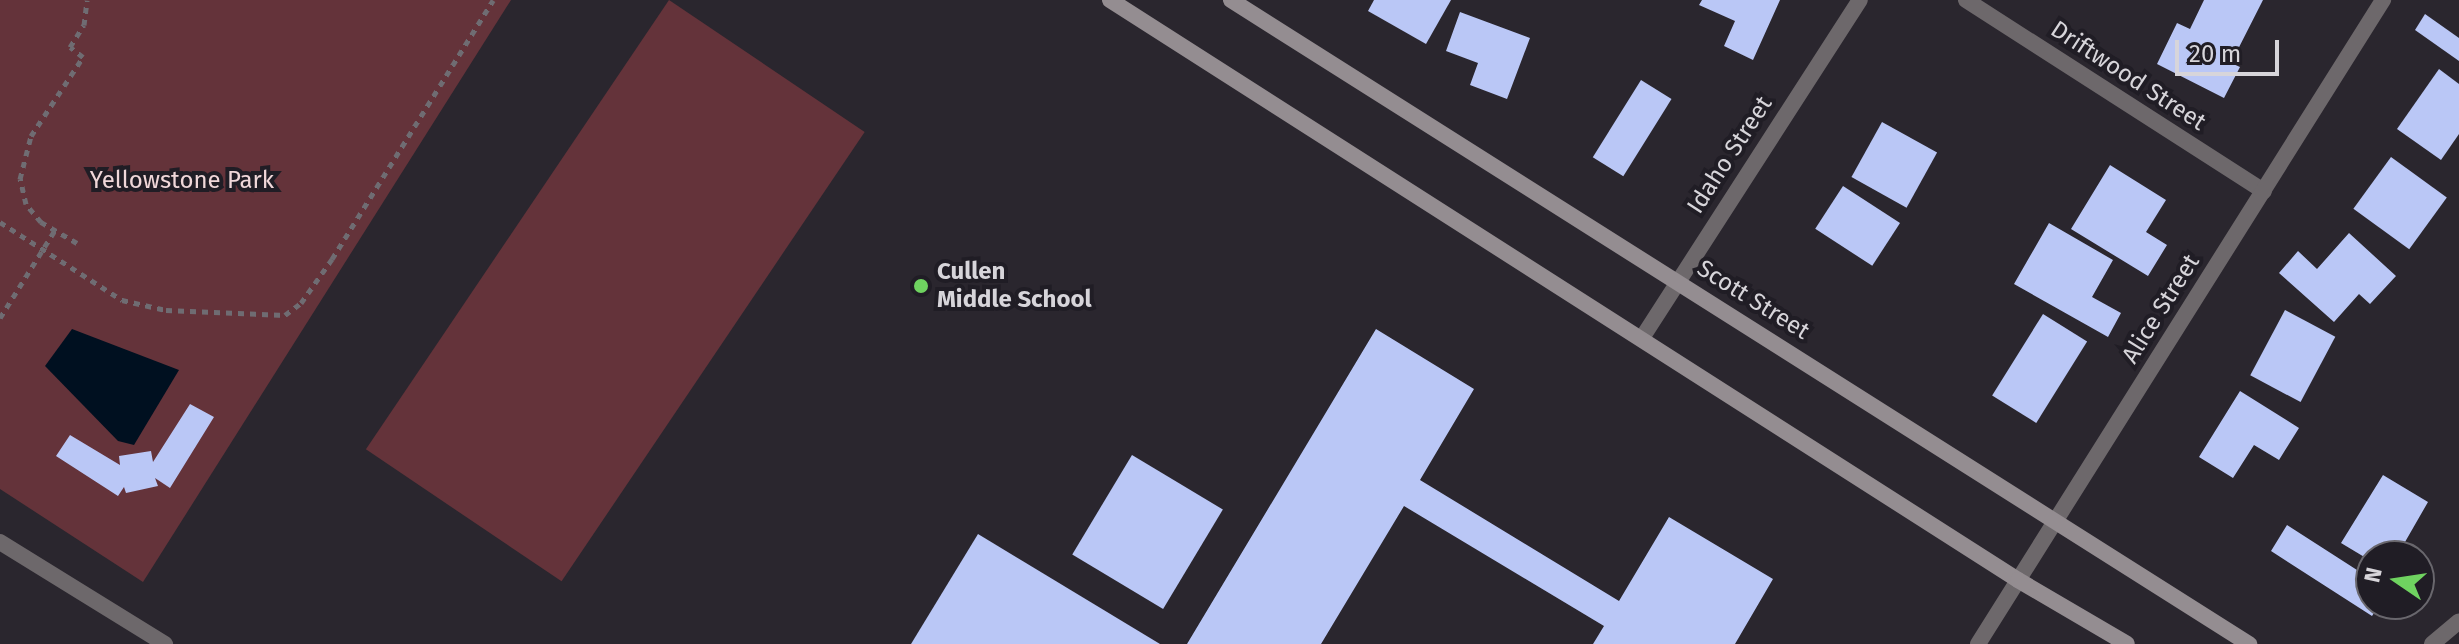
<!DOCTYPE html>
<style>
body{margin:0}
#map{position:relative;width:2459px;height:644px;overflow:hidden;background:#2a262e;font-family:"Fira Sans",sans-serif}
div>[style]{position:absolute}
.green>*{inset:0;background:#64333a;transform-origin:0 0}
.water>*{inset:0;background:#001020}
.building>*{inset:0;background:#bac7f6;transform-origin:0 0}
.path>*{height:5px;margin-top:-2.5px;transform-origin:0;background:repeating-linear-gradient(90deg,#6f6c72 0 6px,transparent 0 12px)}
.minor>*{height:16px;margin:-8px;padding:0 8px;transform-origin:8px;border-radius:8px;background:#6d686b}
.secondary>*{height:16px;margin:-8px;padding:0 8px;transform-origin:8px;border-radius:8px;background:#948d91}
.dots>*{width:22px;height:22px;translate:-50% -50%;box-sizing:border-box;border:4px solid #201d25;border-radius:50%}
span{translate:-50% -50%;white-space:nowrap;text-align:center;line-height:1.15;-webkit-text-stroke:8px #201d25;paint-order:stroke}
.street-label{font-size:24px;color:#d7d5da}
.park-label{font-size:24px;color:#f0d7d9}
.poi-label{font-size:24px;color:#d7d5da;font-weight:700}
.left{translate:0 -50%;text-align:left}
.north{position:absolute;left:2355px;top:540px;width:80px;height:80px;box-sizing:border-box;background:#201d25;border:2px solid #69676d;border-radius:50%;rotate:283deg;font-size:22px;font-weight:700;line-height:32px;text-align:center;color:#d7d5da}
.north::after{content:'';display:block;margin:auto;width:28px;height:36px;background:#6fd360;clip-path:polygon(50% 0,100% 100%,50% 72%,0 100%)}
.scale{position:absolute;left:2175px;top:40px;width:104px;height:36px;box-sizing:border-box;border:4px solid #d7d5da;border-top:0;padding-left:10px;font-size:24px;line-height:28px;white-space:nowrap;color:#d7d5da;-webkit-text-stroke:6px #201d25;paint-order:stroke}
</style>
<div id="map">
<div class="green">
<i style="clip-path:polygon(0 0,511px 0,143px 582px,0 489px)"></i>
<i style="left:669px;top:0;width:236px;height:542px;rotate:34deg"></i>
</div>
<div class="water">
<i style="clip-path:polygon(72px 329px,179px 370px,134px 445px,118px 441px,45px 366px)"></i>
</div>
<div class="building">
<i style="clip-path:polygon(1374px 0,1451px 0,1426px 44px,1368px 11px)"></i>
<i style="clip-path:polygon(1702px 0,1780px 0,1753px 60px,1724px 46px,1735px 21px,1699px 5px)"></i>
<i style="clip-path:polygon(2204px 0,2263px 0,2231px 63px,2240px 67px,2224px 98px,2157px 64px,2177px 23px,2190px 29px)"></i>
<i style="clip-path:polygon(1460px 12px,1530px 38px,1507px 99px,1470px 85px,1478px 63px,1446px 51px)"></i>
<i style="clip-path:polygon(2425px 14px,2459px 38px,2459px 61px,2415px 30px)"></i>
<i style="clip-path:polygon(2439px 69px,2459px 84px,2459px 134px,2441px 160px,2397px 129px)"></i>
<i style="left:1641px;top:80px;width:36px;height:91px;rotate:32deg"></i>
<i style="left:1882px;top:122px;width:63px;height:63px;rotate:29deg"></i>
<i style="left:2391px;top:157px;width:69px;height:64px;rotate:36deg"></i>
<i style="clip-path:polygon(2110px 165px,2166px 200px,2146px 232px,2167px 245px,2148px 276px,2071px 229px)"></i>
<i style="left:1843px;top:186px;width:68px;height:51px;rotate:33deg"></i>
<i style="clip-path:polygon(2049px 223px,2113px 260px,2092px 297px,2121px 313px,2108px 337px,2014px 284px)"></i>
<i style="clip-path:polygon(2349px 233px,2396px 276px,2370px 304px,2359px 294px,2334px 322px,2279px 273px,2298px 251px,2317px 269px)"></i>
<i style="left:2285px;top:310px;width:57px;height:74px;rotate:28deg"></i>
<i style="left:2043px;top:314px;width:52px;height:96px;rotate:32deg"></i>
<i style="clip-path:polygon(1376px 329px,1474px 389px,1420px 480px,1619px 601px,1669px 517px,1773px 579px,1735px 644px,1593px 644px,1604px 626px,1404px 506px,1321px 644px,1187px 644px)"></i>
<i style="clip-path:polygon(2240px 391px,2299px 428px,2279px 460px,2254px 445px,2233px 478px,2199px 457px)"></i>
<i style="clip-path:polygon(190px 404px,214px 417px,170px 488px,155px 478px,158px 486px,126px 493px,124px 487px,118px 496px,56px 456px,70px 435px,120px 465px,119px 456px,151px 451px,153px 462px)"></i>
<i style="left:1132px;top:455px;width:106px;height:116px;rotate:31deg"></i>
<i style="clip-path:polygon(2383px 475px,2428px 502px,2405px 542px,2412px 547px,2407px 556px,2371px 556px,2371px 561px,2341px 543px)"></i>
<i style="clip-path:polygon(2287px 525px,2371px 579px,2371px 604px,2380px 604px,2372px 616px,2271px 551px)"></i>
<i style="clip-path:polygon(978px 534px,1160px 644px,911px 644px)"></i>
</div>
<div class="path">
<i style="left:0;top:222px;width:145px;rotate:32.6deg"></i>
<i style="left:122px;top:300px;width:45px;rotate:12.8deg"></i>
<i style="left:166px;top:310px;width:119px;rotate:2.4deg"></i>
<i style="left:285px;top:315px;width:20px;rotate:-37deg"></i>
<i style="left:301px;top:303px;width:54px;rotate:-54.8deg"></i>
<i style="left:332px;top:259px;width:305px;rotate:-58.1deg"></i>
<i style="left:77px;top:243px;width:42px;rotate:-149.7deg"></i>
<i style="left:41px;top:222px;width:23px;rotate:-130deg"></i>
<i style="left:26px;top:204px;width:26px;rotate:-103deg"></i>
<i style="left:20px;top:179px;width:44px;rotate:-75.7deg"></i>
<i style="left:31px;top:136px;width:95px;rotate:-56.6deg"></i>
<i style="left:83px;top:57px;width:16px;rotate:-142deg"></i>
<i style="left:70px;top:47px;width:26px;rotate:-58deg"></i>
<i style="left:84px;top:25px;width:25px;rotate:-83deg"></i>
<i style="left:0;top:318px;width:104px;rotate:-58deg"></i>
</div>
<div class="minor">
<i style="left:1966px;top:0;width:354px;rotate:32.7deg"></i>
<i style="left:1642px;top:338px;width:402px;rotate:-57.2deg"></i>
<i style="left:0;top:542px;width:194px;rotate:31.7deg"></i>
<i style="left:1978px;top:644px;width:761px;rotate:-57.83deg"></i>
<i style="left:2432px;top:644px;width:35px;rotate:-40deg"></i>
</div>
<div class="secondary">
<i style="left:1110px;top:0;width:1077px;rotate:32.57deg"></i>
<i style="left:2018px;top:580px;width:126px;rotate:30.4deg"></i>
<i style="left:1231px;top:0;width:1205px;rotate:32.32deg"></i>
</div>
<div class="dots">
<i style="left:921px;top:286px;background:#6fd360"></i>
</div>
<div class="street-label">
<span style="left:2128px;top:76px;rotate:33deg">Driftwood Street</span>
<span style="left:1730px;top:155px;rotate:-57deg">Idaho Street</span>
<span style="left:1753px;top:300px;rotate:32deg">Scott Street</span>
<span style="left:2161px;top:309px;rotate:-58deg">Alice Street</span>
</div>
<div class="park-label">
<span style="left:182px;top:181px">Yellowstone Park</span>
</div>
<div class="poi-label">
<span class="left" style="left:937px;top:286px">Cullen<br>Middle School</span>
</div>
<div class="north">N</div>
<div class="scale">20 m</div>
</div>
